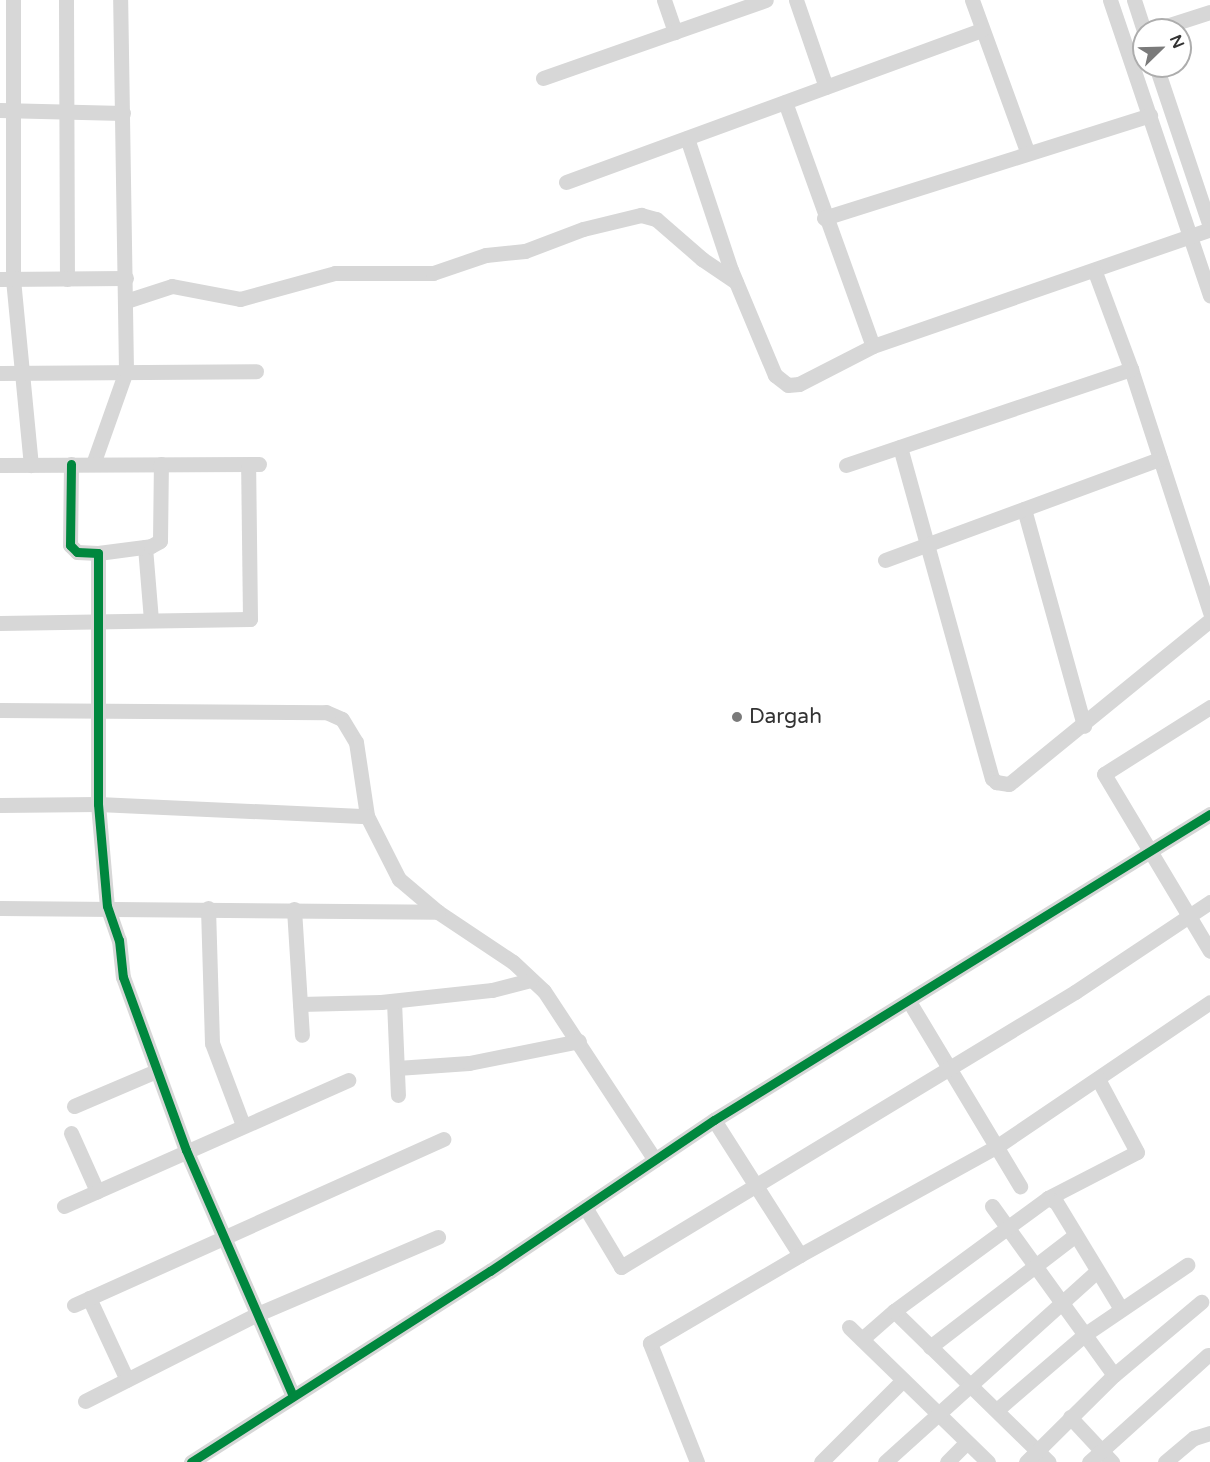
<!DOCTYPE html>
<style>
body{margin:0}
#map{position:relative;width:1210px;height:1462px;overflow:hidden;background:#fff;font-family:"Varela Round",sans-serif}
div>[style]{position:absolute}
.minor>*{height:15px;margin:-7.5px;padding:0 7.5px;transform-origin:7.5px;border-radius:7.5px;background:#d7d7d7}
.cycleway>*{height:9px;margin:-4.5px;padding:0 4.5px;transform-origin:4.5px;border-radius:4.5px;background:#00873e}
.dots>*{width:16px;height:16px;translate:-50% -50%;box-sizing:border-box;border:3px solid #fff;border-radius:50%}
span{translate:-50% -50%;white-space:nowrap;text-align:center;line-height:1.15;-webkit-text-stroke:6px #fff;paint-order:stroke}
.poi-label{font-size:21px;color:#333}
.left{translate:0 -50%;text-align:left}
.north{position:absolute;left:1132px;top:18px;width:60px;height:60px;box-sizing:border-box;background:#fff;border:2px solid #adadad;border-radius:50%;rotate:67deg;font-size:16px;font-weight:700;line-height:24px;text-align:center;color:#333}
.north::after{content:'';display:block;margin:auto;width:21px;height:27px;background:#7a7a7a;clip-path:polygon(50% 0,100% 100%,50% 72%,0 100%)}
</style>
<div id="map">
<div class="minor">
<i style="left:13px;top:0;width:279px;rotate:90deg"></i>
<i style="left:13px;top:279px;width:187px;rotate:84.5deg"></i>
<i style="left:66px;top:0;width:279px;rotate:89.8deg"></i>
<i style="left:664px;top:0;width:34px;rotate:71deg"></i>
<i style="left:796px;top:0;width:92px;rotate:71deg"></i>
<i style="left:972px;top:0;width:161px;rotate:70deg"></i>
<i style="left:1110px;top:0;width:312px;rotate:71.3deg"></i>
<i style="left:1134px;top:0;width:32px;rotate:72deg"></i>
<i style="left:1154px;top:30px;width:59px;rotate:-17.8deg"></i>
<i style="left:1156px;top:66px;width:169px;rotate:71.4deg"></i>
<i style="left:543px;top:78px;width:236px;rotate:-19.3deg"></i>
<i style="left:785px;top:102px;width:259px;rotate:70.2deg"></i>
<i style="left:0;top:110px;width:123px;rotate:1.4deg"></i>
<i style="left:687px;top:138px;width:139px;rotate:71.6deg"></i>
<i style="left:731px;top:270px;width:114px;rotate:67.3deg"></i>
<i style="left:775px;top:375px;width:16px;rotate:38deg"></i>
<i style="left:788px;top:385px;width:11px;rotate:-5deg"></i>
<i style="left:799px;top:384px;width:83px;rotate:-27.2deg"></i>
<i style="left:873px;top:346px;width:357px;rotate:-19.1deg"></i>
<i style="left:566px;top:182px;width:442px;rotate:-20.1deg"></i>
<i style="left:824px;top:218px;width:342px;rotate:-17.5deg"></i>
<i style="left:1095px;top:272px;width:103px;rotate:69.6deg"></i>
<i style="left:1131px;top:369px;width:256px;rotate:72deg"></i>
<i style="left:0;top:279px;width:126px;rotate:-0.5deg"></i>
<i style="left:126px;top:301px;width:48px;rotate:-18.1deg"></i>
<i style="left:172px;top:286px;width:69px;rotate:10.8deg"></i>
<i style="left:240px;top:299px;width:98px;rotate:-15.3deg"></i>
<i style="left:335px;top:273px;width:98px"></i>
<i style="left:433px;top:273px;width:56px;rotate:-18.8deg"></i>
<i style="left:486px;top:255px;width:39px;rotate:-6deg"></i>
<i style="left:525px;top:251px;width:62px;rotate:-20.8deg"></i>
<i style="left:583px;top:229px;width:60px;rotate:-13.6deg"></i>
<i style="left:641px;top:215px;width:16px;rotate:15deg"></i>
<i style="left:656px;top:219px;width:61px;rotate:41deg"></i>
<i style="left:702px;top:259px;width:41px;rotate:34.1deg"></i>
<i style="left:0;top:373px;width:256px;rotate:-0.4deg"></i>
<i style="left:900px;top:447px;width:344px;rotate:74.5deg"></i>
<i style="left:992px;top:778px;width:6px;rotate:45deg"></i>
<i style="left:996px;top:782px;width:13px;rotate:9deg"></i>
<i style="left:1009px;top:784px;width:259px;rotate:-39.2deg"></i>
<i style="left:71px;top:464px;width:81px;rotate:90.7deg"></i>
<i style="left:70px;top:545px;width:10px;rotate:45deg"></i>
<i style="left:77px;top:552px;width:21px;rotate:3deg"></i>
<i style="left:98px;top:553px;width:251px;rotate:90deg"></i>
<i style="left:98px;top:804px;width:102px;rotate:85deg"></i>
<i style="left:107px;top:906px;width:36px;rotate:71deg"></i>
<i style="left:119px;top:940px;width:37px;rotate:84deg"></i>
<i style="left:123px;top:977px;width:184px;rotate:70deg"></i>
<i style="left:186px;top:1150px;width:268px;rotate:66.5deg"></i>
<i style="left:93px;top:464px;width:99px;rotate:-70.5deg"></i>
<i style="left:126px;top:371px;width:371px;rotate:-90.9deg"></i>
<i style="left:0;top:465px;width:259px;rotate:-0.2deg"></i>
<i style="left:846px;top:465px;width:301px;rotate:-18.6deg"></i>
<i style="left:1024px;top:509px;width:225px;rotate:74.5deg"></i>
<i style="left:145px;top:547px;width:73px;rotate:85.3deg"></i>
<i style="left:98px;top:553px;width:53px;rotate:-7.5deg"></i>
<i style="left:151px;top:546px;width:10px;rotate:-29deg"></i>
<i style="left:160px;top:541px;width:77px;rotate:-89.3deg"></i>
<i style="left:885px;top:560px;width:293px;rotate:-20.2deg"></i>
<i style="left:0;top:623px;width:250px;rotate:-0.9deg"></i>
<i style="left:250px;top:619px;width:154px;rotate:-90.7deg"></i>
<i style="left:1210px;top:707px;width:125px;rotate:147.7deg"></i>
<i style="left:1104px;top:774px;width:206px;rotate:59.1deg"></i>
<i style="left:0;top:710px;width:326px;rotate:0.4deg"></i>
<i style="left:326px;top:712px;width:17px;rotate:24deg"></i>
<i style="left:342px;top:719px;width:27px;rotate:59deg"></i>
<i style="left:356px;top:742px;width:75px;rotate:81.5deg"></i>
<i style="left:367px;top:816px;width:71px;rotate:63.1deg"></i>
<i style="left:399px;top:879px;width:51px;rotate:40.2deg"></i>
<i style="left:438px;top:912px;width:90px;rotate:33.7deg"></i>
<i style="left:513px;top:962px;width:42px;rotate:43.1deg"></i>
<i style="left:544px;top:991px;width:202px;rotate:56.7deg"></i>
<i style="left:0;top:805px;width:98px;rotate:-0.6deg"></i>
<i style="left:98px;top:804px;width:269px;rotate:2.6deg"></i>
<i style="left:0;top:908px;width:438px;rotate:0.5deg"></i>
<i style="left:208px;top:908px;width:135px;rotate:88.3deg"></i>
<i style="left:212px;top:1043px;width:88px;rotate:69.3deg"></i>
<i style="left:294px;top:909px;width:126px;rotate:86.4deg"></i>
<i style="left:394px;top:1001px;width:94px;rotate:87.6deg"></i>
<i style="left:910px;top:1003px;width:214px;rotate:59deg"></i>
<i style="left:300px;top:1004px;width:81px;rotate:-1.4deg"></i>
<i style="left:381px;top:1002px;width:112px;rotate:-6.2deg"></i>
<i style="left:492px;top:990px;width:40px;rotate:-14.4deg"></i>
<i style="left:397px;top:1068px;width:72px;rotate:-4deg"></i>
<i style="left:469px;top:1063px;width:112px;rotate:-11.3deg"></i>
<i style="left:74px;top:1106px;width:89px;rotate:-23.1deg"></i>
<i style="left:714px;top:1120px;width:160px;rotate:57.5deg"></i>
<i style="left:800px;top:1255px;width:224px;rotate:-28.9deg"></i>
<i style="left:996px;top:1147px;width:258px;rotate:-34.1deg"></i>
<i style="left:71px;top:1133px;width:64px;rotate:65.9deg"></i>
<i style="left:1048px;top:1198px;width:100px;rotate:-27.3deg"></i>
<i style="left:1137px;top:1152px;width:83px;rotate:-118.1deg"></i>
<i style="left:64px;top:1206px;width:311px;rotate:-23.9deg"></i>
<i style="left:992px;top:1206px;width:208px;rotate:54.2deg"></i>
<i style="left:585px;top:1207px;width:70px;rotate:59deg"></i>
<i style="left:621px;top:1267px;width:531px;rotate:-31.2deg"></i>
<i style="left:1075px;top:992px;width:162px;rotate:-33.7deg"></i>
<i style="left:89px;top:1298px;width:90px;rotate:65.1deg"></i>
<i style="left:74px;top:1305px;width:405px;rotate:-24.2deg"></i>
<i style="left:894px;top:1311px;width:216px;rotate:44.3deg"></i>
<i style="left:849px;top:1327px;width:194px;rotate:44.2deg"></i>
<i style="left:862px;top:1339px;width:43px;rotate:-41.2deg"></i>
<i style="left:894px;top:1311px;width:191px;rotate:-36.3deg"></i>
<i style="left:1048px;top:1198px;width:9px;rotate:27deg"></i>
<i style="left:1056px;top:1202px;width:125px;rotate:58.7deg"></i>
<i style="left:930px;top:1347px;width:182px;rotate:-37.6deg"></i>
<i style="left:85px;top:1401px;width:191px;rotate:-26.8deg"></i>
<i style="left:255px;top:1315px;width:199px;rotate:-23.1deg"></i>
<i style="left:998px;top:1409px;width:113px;rotate:-40.7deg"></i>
<i style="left:1084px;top:1335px;width:125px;rotate:-34.2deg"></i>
<i style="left:1070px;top:1417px;width:62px;rotate:47deg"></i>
<i style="left:191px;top:1462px;width:355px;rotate:-32.6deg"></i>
<i style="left:490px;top:1271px;width:270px;rotate:-34deg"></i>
<i style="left:714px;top:1120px;width:583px;rotate:-31.67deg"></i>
<i style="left:697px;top:1462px;width:128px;rotate:-111.6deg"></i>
<i style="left:650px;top:1343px;width:174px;rotate:-30.4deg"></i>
<i style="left:821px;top:1462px;width:116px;rotate:-45deg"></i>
<i style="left:885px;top:1462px;width:285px;rotate:-42deg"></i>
<i style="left:947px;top:1462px;width:27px;rotate:-45deg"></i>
<i style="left:1026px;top:1462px;width:124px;rotate:-44.7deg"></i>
<i style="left:1114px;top:1375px;width:114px;rotate:-40deg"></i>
<i style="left:1089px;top:1462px;width:160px;rotate:-42deg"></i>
<i style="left:1165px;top:1462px;width:38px;rotate:-40deg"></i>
<i style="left:1194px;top:1438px;width:17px;rotate:-17deg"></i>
</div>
<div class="cycleway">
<i style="left:71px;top:464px;width:81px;rotate:90.7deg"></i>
<i style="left:70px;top:545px;width:10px;rotate:45deg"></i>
<i style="left:77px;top:552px;width:21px;rotate:3deg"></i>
<i style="left:98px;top:553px;width:251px;rotate:90deg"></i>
<i style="left:98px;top:804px;width:102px;rotate:85deg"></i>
<i style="left:107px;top:906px;width:36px;rotate:71deg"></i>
<i style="left:119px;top:940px;width:37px;rotate:84deg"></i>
<i style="left:123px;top:977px;width:184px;rotate:70deg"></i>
<i style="left:186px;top:1150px;width:268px;rotate:66.5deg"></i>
<i style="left:191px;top:1462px;width:355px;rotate:-32.6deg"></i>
<i style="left:490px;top:1271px;width:270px;rotate:-34deg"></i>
<i style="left:714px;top:1120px;width:583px;rotate:-31.67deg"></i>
</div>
<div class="dots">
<i style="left:737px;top:717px;background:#7a7a7a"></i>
</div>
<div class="poi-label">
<span class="left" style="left:749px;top:717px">Dargah</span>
</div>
<div class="north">N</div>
</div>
